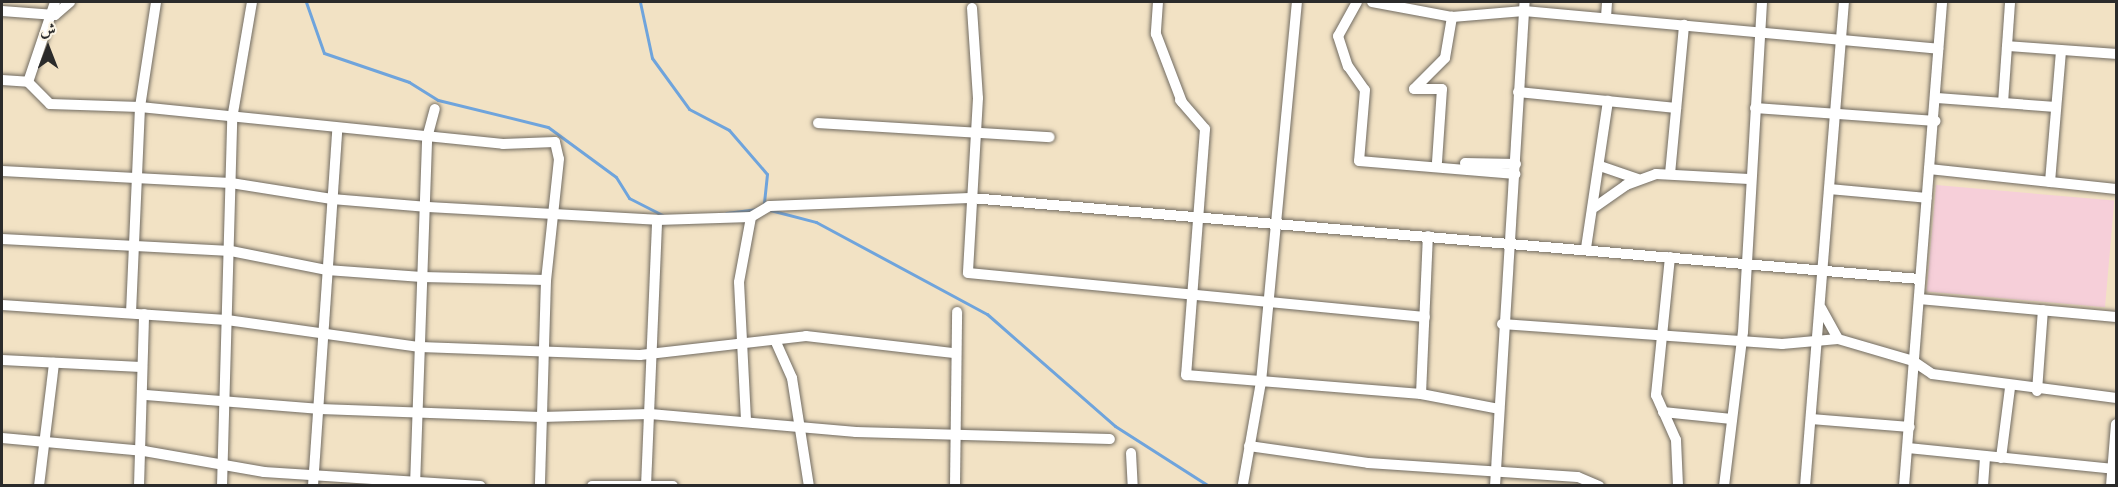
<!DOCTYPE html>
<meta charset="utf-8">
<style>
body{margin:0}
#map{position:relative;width:2118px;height:487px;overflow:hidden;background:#f2e2c4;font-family:Cardo,Amiri,serif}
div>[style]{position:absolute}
.built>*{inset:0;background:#f6cfd9;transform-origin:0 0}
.stream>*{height:3px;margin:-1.5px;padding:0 1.5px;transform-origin:1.5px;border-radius:1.5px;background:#6fa4dc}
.roads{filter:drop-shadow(0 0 2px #716b61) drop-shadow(0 0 2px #716b61)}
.street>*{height:10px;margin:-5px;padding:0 5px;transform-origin:5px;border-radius:5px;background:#fff}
span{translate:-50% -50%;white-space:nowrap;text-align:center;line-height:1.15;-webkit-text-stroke:4.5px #fcf5e5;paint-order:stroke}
.frame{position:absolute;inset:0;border:3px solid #2b2b2b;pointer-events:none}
.north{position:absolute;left:18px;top:18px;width:60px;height:60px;-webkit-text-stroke:4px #fcf5e5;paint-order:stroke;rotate:0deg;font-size:16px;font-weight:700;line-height:24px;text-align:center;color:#2b2b2b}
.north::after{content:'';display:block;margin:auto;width:21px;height:27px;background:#2b2b2b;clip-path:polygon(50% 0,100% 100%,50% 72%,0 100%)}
</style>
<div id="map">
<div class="built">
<i style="left:1936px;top:185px;width:179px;height:107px;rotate:5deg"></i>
</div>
<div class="stream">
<i style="left:306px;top:2px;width:54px;rotate:70.6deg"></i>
<i style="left:324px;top:53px;width:90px;rotate:18.8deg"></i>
<i style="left:409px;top:82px;width:34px;rotate:32deg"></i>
<i style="left:438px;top:100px;width:113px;rotate:13.8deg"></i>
<i style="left:548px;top:127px;width:84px;rotate:36.3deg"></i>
<i style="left:616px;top:177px;width:25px;rotate:58deg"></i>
<i style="left:629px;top:198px;width:38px;rotate:27deg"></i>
<i style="left:640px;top:2px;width:57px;rotate:77.9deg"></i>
<i style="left:652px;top:58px;width:63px;rotate:54deg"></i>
<i style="left:689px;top:109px;width:45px;rotate:27.7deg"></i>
<i style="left:729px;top:130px;width:58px;rotate:49.2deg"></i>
<i style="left:767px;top:174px;width:30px;rotate:96deg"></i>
<i style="left:770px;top:210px;width:48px;rotate:14.6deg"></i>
<i style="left:816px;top:222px;width:194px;rotate:28.3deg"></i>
<i style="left:987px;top:314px;width:170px;rotate:41.2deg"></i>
<i style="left:1115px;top:426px;width:112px;rotate:32.6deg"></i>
<i style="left:726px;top:213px;width:32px;rotate:-7deg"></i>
</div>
<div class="roads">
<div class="street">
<i style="left:55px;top:2px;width:84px;rotate:108.6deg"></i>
<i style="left:28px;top:82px;width:31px;rotate:45deg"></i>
<i style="left:50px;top:104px;width:90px;rotate:1.9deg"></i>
<i style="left:140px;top:107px;width:365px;rotate:5.8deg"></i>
<i style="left:503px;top:144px;width:52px;rotate:-2.2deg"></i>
<i style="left:555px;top:142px;width:17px;rotate:77deg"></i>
<i style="left:559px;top:159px;width:122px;rotate:96.1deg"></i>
<i style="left:546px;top:280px;width:206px;rotate:91.7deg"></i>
<i style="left:1158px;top:2px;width:32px;rotate:94deg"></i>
<i style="left:1156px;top:34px;width:73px;rotate:69.1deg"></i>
<i style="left:1357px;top:2px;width:39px;rotate:119deg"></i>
<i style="left:1338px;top:36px;width:32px;rotate:72deg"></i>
<i style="left:1348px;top:66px;width:29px;rotate:55deg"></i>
<i style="left:1365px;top:90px;width:71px;rotate:94.8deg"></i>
<i style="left:1359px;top:161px;width:157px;rotate:4.8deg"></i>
<i style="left:1372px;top:2px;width:81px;rotate:10.6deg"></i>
<i style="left:1452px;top:17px;width:72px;rotate:-4.8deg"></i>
<i style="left:1524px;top:11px;width:416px;rotate:5.2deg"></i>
<i style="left:972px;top:8px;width:90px;rotate:86.2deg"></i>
<i style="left:978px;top:98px;width:175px;rotate:93.3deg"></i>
<i style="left:968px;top:273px;width:459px;rotate:5.5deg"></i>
<i style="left:2px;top:11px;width:53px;rotate:4.3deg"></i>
<i style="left:55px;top:15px;width:20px;rotate:-41deg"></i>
<i style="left:1606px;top:17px;width:15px;rotate:-86deg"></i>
<i style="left:2007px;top:46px;width:109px;rotate:4.2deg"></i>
<i style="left:2px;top:80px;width:26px;rotate:4deg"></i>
<i style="left:1518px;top:92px;width:159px;rotate:5.8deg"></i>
<i style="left:1937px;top:98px;width:119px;rotate:4.3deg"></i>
<i style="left:1180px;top:100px;width:38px;rotate:49deg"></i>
<i style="left:1205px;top:129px;width:247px;rotate:94.4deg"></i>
<i style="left:1186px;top:375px;width:236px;rotate:4.6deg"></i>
<i style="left:1421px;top:394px;width:79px;rotate:10.9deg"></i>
<i style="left:2003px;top:103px;width:101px;rotate:-86deg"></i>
<i style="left:1755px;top:108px;width:181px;rotate:4.1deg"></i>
<i style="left:818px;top:123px;width:232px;rotate:3.5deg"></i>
<i style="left:1437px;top:162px;width:73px;rotate:-86.1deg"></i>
<i style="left:1442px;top:89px;width:28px;rotate:180deg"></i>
<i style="left:1414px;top:89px;width:44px;rotate:-45deg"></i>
<i style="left:1445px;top:58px;width:42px;rotate:-80.3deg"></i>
<i style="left:1465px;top:163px;width:51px;rotate:1.1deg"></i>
<i style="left:1600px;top:166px;width:40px;rotate:18.9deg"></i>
<i style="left:1929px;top:169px;width:188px;rotate:6.1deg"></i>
<i style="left:2px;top:171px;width:229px;rotate:3deg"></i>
<i style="left:231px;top:183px;width:102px;rotate:9deg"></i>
<i style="left:332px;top:199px;width:96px;rotate:4.8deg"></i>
<i style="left:428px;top:207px;width:229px;rotate:3.2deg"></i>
<i style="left:657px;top:220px;width:94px;rotate:-1.8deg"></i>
<i style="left:1670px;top:174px;width:150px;rotate:-84.6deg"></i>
<i style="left:2050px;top:182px;width:132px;rotate:-85.2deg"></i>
<i style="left:1829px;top:189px;width:98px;rotate:5.2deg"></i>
<i style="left:1595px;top:207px;width:38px;rotate:-35deg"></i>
<i style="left:1626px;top:185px;width:32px;rotate:-20deg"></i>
<i style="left:1656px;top:174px;width:93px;rotate:3.1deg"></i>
<i style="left:2px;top:239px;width:229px;rotate:3deg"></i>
<i style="left:231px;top:251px;width:98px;rotate:11.2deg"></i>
<i style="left:327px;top:270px;width:95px;rotate:4.2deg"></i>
<i style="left:422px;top:277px;width:124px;rotate:1.4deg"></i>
<i style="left:1586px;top:248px;width:149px;rotate:-81.5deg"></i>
<i style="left:1670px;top:257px;width:139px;rotate:95.8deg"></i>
<i style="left:1656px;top:395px;width:49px;rotate:66deg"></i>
<i style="left:1676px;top:440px;width:46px;rotate:87.5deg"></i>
<i style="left:1919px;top:299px;width:198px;rotate:5.2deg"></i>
<i style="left:2px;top:305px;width:225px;rotate:3.8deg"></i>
<i style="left:227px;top:320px;width:195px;rotate:8deg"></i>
<i style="left:420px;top:347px;width:220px;rotate:2.1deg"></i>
<i style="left:640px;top:355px;width:167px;rotate:-6.5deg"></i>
<i style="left:806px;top:336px;width:149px;rotate:6.6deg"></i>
<i style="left:1821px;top:308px;width:35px;rotate:61deg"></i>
<i style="left:1838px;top:339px;width:78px;rotate:16.3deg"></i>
<i style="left:1913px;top:361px;width:23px;rotate:34deg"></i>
<i style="left:1932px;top:374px;width:186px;rotate:7.4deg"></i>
<i style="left:131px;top:313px;width:206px;rotate:-87.5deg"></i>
<i style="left:140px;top:107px;width:106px;rotate:-81.3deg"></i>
<i style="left:1502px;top:324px;width:281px;rotate:4.1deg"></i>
<i style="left:1782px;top:344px;width:56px;rotate:-5.1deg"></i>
<i style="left:775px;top:340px;width:42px;rotate:65.9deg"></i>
<i style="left:792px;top:378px;width:109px;rotate:81.1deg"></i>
<i style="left:2px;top:360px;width:139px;rotate:2.9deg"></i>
<i style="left:2037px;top:391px;width:81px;rotate:-85.8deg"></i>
<i style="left:1421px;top:394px;width:158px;rotate:-87.5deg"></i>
<i style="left:146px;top:395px;width:175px;rotate:4.6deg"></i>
<i style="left:320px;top:409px;width:221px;rotate:2.1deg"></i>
<i style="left:541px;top:417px;width:109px;rotate:-1.6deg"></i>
<i style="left:650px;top:414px;width:207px;rotate:5deg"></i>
<i style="left:856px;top:432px;width:254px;rotate:1.6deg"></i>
<i style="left:1663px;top:412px;width:69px;rotate:5.8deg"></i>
<i style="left:1811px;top:419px;width:99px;rotate:4.6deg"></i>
<i style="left:746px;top:420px;width:138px;rotate:-92.9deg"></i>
<i style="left:739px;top:282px;width:66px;rotate:-79.5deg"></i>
<i style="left:751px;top:217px;width:21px;rotate:-31deg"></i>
<i style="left:769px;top:206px;width:202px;rotate:-2.3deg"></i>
<i style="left:971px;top:198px;width:952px;rotate:4.88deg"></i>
<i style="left:2px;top:438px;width:143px;rotate:5.2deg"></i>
<i style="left:144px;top:451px;width:122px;rotate:9.9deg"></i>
<i style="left:264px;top:472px;width:217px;rotate:3.7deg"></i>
<i style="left:1249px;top:446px;width:120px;rotate:8.1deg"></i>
<i style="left:1368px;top:463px;width:210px;rotate:3.8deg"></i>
<i style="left:1578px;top:477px;width:23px;rotate:23deg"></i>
<i style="left:1908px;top:448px;width:209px;rotate:5.8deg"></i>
<i style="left:1131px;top:453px;width:33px;rotate:87deg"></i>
<i style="left:2001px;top:458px;width:71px;rotate:-82.7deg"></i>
<i style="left:1243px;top:484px;width:104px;rotate:-80deg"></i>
<i style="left:1261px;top:382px;width:382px;rotate:-84.6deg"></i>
<i style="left:39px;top:486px;width:124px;rotate:-83deg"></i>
<i style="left:139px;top:486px;width:172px;rotate:-88.3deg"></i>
<i style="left:222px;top:486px;width:367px;rotate:-88.4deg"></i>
<i style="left:232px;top:119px;width:119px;rotate:-80.3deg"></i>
<i style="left:313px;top:486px;width:356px;rotate:-86.1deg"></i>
<i style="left:415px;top:486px;width:348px;rotate:-88deg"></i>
<i style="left:427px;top:138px;width:30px;rotate:-75deg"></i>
<i style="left:592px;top:486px;width:81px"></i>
<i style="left:646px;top:486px;width:266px;rotate:-87.6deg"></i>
<i style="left:955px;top:486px;width:174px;rotate:-89.3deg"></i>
<i style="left:1495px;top:486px;width:485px;rotate:-86.5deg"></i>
<i style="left:1724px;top:486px;width:155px;rotate:-83deg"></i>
<i style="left:1743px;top:332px;width:331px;rotate:-86.7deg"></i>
<i style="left:1805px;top:486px;width:486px;rotate:-85.4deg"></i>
<i style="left:1904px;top:486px;width:485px;rotate:-85.5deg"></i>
<i style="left:1983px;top:486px;width:30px;rotate:-86deg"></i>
<i style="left:2111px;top:486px;width:62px;rotate:-85.4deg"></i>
</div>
</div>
<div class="frame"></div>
<div class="north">ش</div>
</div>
